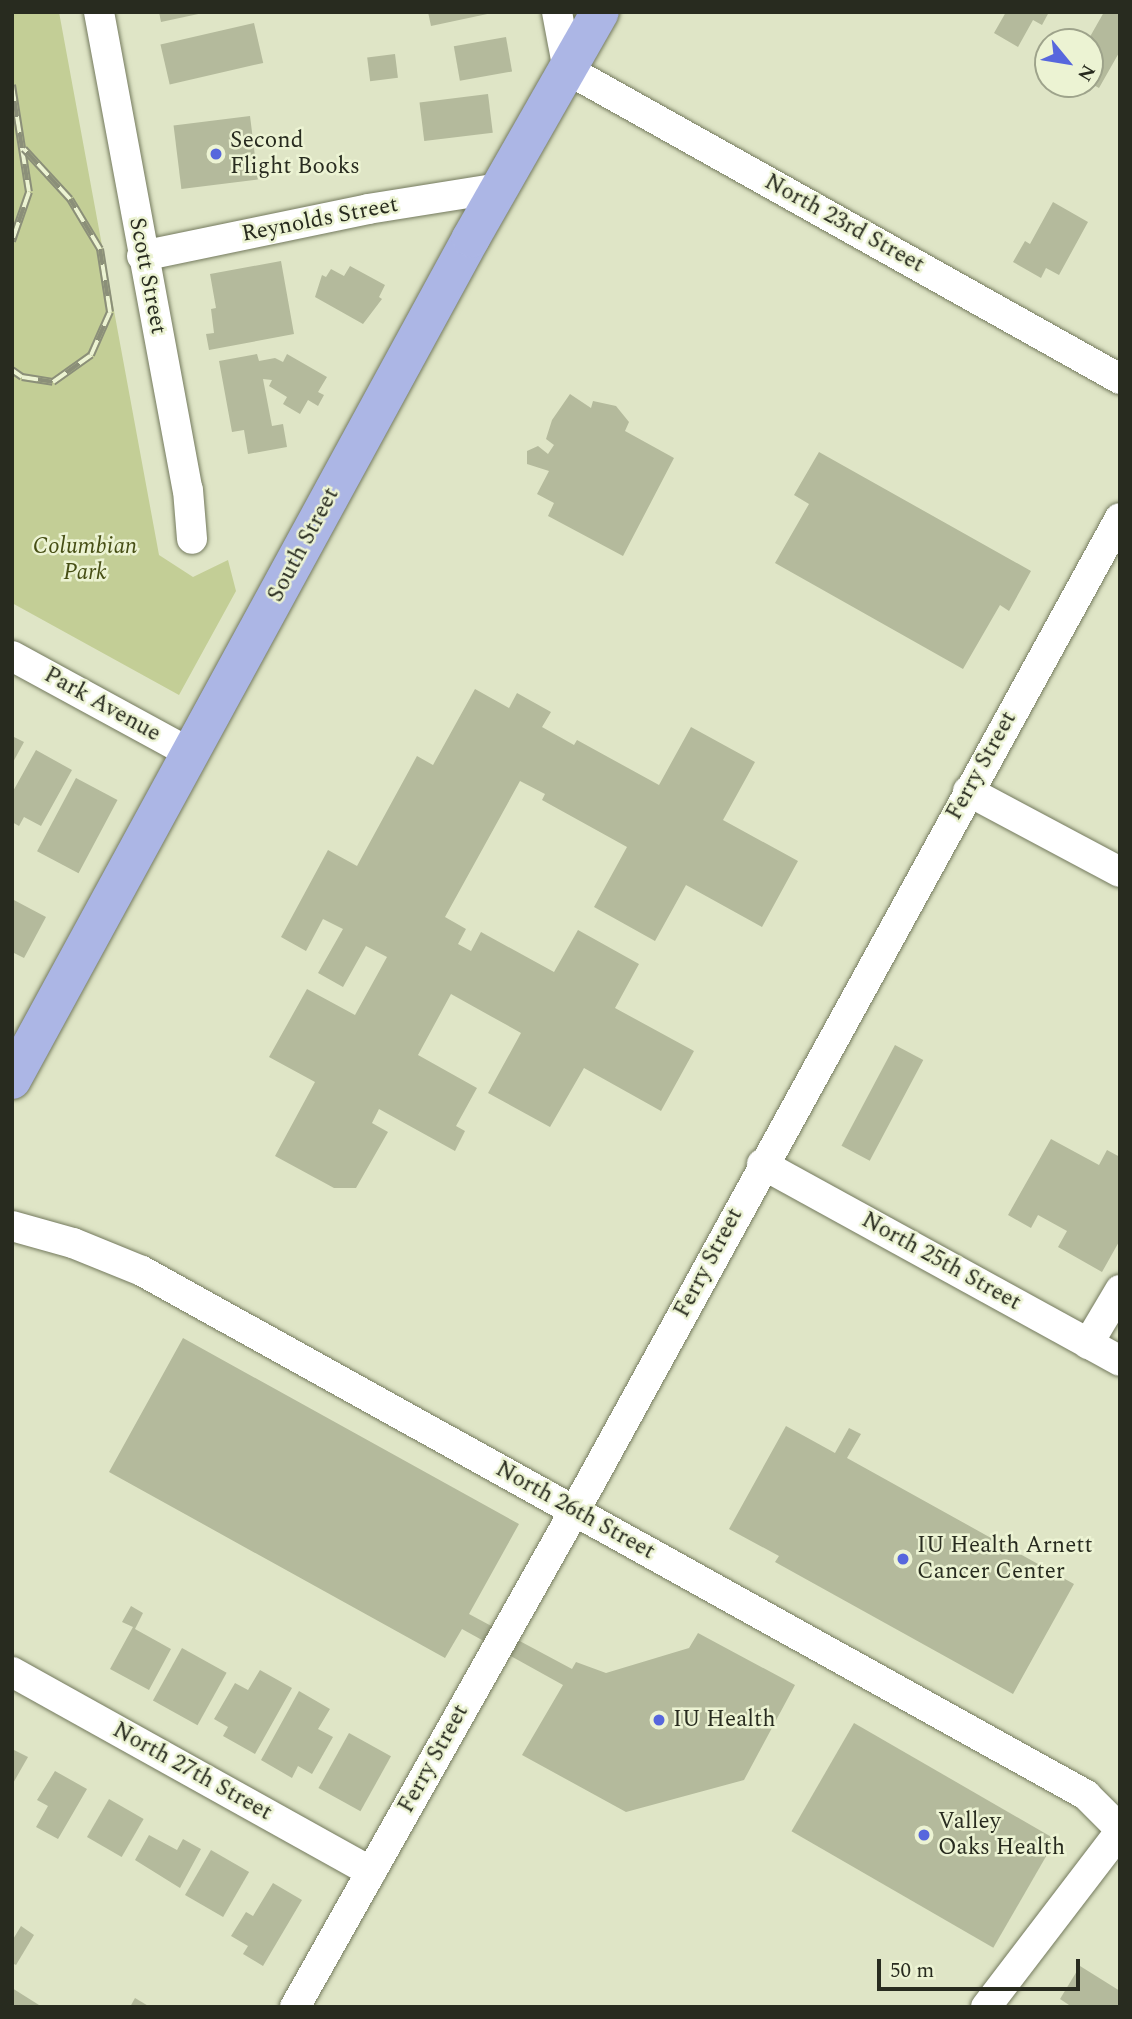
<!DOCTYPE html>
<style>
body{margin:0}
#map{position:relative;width:1132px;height:2019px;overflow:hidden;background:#dfe5c6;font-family:Spectral,serif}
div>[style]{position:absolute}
.green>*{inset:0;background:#c3ce96}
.building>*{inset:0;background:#b4ba9c;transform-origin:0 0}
.roads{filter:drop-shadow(0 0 2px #747a5e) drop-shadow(0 0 2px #747a5e)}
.street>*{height:30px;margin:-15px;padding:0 15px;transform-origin:15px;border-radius:15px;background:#fff}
.primary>*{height:38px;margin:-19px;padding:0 19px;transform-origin:19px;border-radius:19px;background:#acb6e5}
.rail>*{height:8px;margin-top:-4px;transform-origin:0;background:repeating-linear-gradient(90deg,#ecf3d3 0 16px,#8b8f79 0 32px);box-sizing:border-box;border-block:2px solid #8b8f79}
.dots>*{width:19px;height:19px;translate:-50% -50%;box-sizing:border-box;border:4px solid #ecf3d3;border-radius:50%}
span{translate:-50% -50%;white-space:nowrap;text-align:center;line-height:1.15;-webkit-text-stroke:5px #ecf3d3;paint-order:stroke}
.poi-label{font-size:23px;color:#282b1f}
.left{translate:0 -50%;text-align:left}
.street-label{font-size:23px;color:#282b1f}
.park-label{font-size:23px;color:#464e14;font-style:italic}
.frame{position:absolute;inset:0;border:14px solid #282b1f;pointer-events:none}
.north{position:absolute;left:1034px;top:28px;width:70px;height:70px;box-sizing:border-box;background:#ecf3d3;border:2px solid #9ea38b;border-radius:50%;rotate:120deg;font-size:19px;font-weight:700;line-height:28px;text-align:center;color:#282b1f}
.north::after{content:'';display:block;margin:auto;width:24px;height:32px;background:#5767dd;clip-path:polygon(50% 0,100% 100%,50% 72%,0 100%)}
.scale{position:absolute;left:877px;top:1959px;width:203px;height:32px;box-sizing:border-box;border:4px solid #282b1f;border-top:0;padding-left:9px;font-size:21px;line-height:24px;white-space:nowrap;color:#282b1f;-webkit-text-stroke:5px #ecf3d3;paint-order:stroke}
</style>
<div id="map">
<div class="green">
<i style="clip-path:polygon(12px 12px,59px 12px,159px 555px,193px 577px,228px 560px,236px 591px,179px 695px,12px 603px)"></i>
</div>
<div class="building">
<i style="clip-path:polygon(159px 12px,202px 12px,203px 13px,161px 22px)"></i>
<i style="clip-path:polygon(428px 12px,492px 12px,492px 13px,431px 26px)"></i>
<i style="clip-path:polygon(1006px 12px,1049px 12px,1042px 25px,1033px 20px,1018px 47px,994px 33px)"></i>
<i style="clip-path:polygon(1104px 12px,1120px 12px,1120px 51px,1099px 88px,1090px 83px,1095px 52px,1087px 42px)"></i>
<i style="left:254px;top:23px;width:41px;height:96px;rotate:77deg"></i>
<i style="left:506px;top:37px;width:35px;height:53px;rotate:80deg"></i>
<i style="left:395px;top:54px;width:24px;height:28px;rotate:83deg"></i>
<i style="left:488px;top:94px;width:39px;height:69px;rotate:83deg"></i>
<i style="left:250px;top:116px;width:64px;height:77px;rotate:83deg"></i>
<i style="clip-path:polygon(1053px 202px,1088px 222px,1059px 275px,1046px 268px,1041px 278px,1013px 262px,1025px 241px,1030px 244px)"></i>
<i style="clip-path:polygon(281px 261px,294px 334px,209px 350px,206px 334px,214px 333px,211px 309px,216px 308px,210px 274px)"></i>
<i style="clip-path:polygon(350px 266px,385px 285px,379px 297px,382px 299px,363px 324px,315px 297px,322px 275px,326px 277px,331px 269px,344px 276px)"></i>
<i style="clip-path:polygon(257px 354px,259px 361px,275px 358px,283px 362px,287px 354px,327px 377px,318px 392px,324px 395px,318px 406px,308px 400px,300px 414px,283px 404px,287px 397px,269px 386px,272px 380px,263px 379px,272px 426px,283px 424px,287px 447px,248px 454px,244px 430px,232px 432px,219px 361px)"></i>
<i style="clip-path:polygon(570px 394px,591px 408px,593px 401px,616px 406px,629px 422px,625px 431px,674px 458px,623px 556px,548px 516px,554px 503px,537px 494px,549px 471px,527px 464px,527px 451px,538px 446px,548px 454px,554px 445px,546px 439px,552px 420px)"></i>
<i style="clip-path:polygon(819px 452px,1031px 571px,1009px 611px,1000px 605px,963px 669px,775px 563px,809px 504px,794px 495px)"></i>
<i style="clip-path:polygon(475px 689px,509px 708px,517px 693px,551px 712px,542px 727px,574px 745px,577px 740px,659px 785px,691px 727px,755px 762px,723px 820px,798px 861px,762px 927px,686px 885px,655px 941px,594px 907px,627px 847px,542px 800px,545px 794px,520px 781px,445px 917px,466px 929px,458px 944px,471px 951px,481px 932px,554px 972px,578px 930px,639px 964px,615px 1008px,694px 1051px,661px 1111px,584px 1068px,550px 1127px,488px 1093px,521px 1033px,451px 994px,418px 1055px,477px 1088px,456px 1126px,465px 1131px,455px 1151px,379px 1109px,372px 1123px,388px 1132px,356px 1188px,334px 1188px,275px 1156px,315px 1082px,269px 1057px,307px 989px,355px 1015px,387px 957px,366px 946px,343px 987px,318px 973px,343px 929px,323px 919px,306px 951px,281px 937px,328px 850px,357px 866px,417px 756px,433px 765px)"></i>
<i style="clip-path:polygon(12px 736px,24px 742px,12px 764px)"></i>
<i style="clip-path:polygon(36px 750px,72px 770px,41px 826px,24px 817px,19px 826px,12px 822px,12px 793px)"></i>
<i style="left:76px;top:778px;width:47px;height:83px;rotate:28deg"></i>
<i style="clip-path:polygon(12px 899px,46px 917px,24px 958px,12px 952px)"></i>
<i style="left:895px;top:1045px;width:32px;height:114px;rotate:28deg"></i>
<i style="clip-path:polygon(1051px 1139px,1099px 1165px,1107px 1150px,1120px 1157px,1120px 1240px,1102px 1272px,1058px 1247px,1067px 1231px,1038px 1215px,1031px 1228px,1008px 1215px)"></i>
<i style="clip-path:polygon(183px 1338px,519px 1524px,469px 1614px,572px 1669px,576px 1662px,606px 1673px,689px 1648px,698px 1633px,795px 1685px,744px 1780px,626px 1812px,522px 1755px,563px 1685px,462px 1629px,445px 1658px,109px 1472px)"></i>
<i style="clip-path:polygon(786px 1426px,835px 1453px,849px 1428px,861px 1434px,847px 1458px,1074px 1584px,1013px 1694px,775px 1562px,779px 1556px,729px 1529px)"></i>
<i style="clip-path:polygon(131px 1606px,143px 1613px,135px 1629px,171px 1649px,149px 1690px,110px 1669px,133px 1627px,122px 1622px)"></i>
<i style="left:182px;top:1648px;width:51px;height:60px;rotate:29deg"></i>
<i style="clip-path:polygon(260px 1670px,292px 1688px,255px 1754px,223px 1736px,228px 1727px,214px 1719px,235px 1683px,248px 1690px)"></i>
<i style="clip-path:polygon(299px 1691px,330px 1709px,318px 1729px,333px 1737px,312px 1774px,298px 1766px,292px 1778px,261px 1760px)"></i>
<i style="left:854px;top:1723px;width:233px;height:125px;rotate:30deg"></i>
<i style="left:349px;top:1733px;width:48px;height:63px;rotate:29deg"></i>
<i style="clip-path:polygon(12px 1749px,28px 1757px,12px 1785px)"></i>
<i style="clip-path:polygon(55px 1771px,87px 1789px,58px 1839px,36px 1827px,48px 1806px,37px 1800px)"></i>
<i style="left:109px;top:1799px;width:40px;height:44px;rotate:30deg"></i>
<i style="clip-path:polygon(149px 1835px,177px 1850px,183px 1839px,201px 1849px,180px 1888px,135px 1860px)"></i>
<i style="left:211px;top:1850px;width:44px;height:52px;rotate:30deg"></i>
<i style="clip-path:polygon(273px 1883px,302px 1900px,263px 1966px,243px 1954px,248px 1946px,231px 1936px,246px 1912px,253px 1916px)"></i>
<i style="clip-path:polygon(21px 1926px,34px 1935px,16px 1965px,12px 1963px,12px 1941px)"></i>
<i style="clip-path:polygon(1080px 1966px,1120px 1991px,1120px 2007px,1072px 2007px,1060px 1999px)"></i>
<i style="clip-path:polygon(12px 1988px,39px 2005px,38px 2007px,12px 2007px)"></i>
<i style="clip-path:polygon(135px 1998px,150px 2007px,130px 2007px)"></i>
</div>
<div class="roads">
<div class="street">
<i style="left:99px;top:12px;width:486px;rotate:79.5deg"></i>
<i style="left:188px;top:490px;width:49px;rotate:85.3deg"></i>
<i style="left:557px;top:12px;width:59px;rotate:79.3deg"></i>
<i style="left:568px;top:70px;width:633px;rotate:29.24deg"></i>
<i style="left:142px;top:256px;width:231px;rotate:-11.7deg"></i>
<i style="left:368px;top:209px;width:133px;rotate:-9.1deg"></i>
<i style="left:12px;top:656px;width:205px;rotate:28.6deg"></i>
<i style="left:968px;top:791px;width:172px;rotate:28.1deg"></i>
<i style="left:762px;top:1164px;width:409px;rotate:28.8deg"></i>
<i style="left:12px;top:1226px;width:63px;rotate:15.6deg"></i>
<i style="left:73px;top:1243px;width:74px;rotate:22.1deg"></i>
<i style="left:142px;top:1271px;width:1080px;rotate:29.03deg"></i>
<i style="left:1086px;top:1795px;width:48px;rotate:45deg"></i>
<i style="left:1088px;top:1344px;width:63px;rotate:-59.3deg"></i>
<i style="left:12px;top:1672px;width:411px;rotate:29.1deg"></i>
<i style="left:295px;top:2007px;width:599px;rotate:-60.61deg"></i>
<i style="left:589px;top:1485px;width:1103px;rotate:-61.23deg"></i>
<i style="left:986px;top:2007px;width:220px;rotate:-52.6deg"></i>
</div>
<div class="primary">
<i style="left:12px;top:1080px;width:959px;rotate:-61.4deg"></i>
<i style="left:471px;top:238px;width:260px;rotate:-60.3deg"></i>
</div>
</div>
<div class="rail">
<i style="left:12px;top:85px;width:108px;rotate:81deg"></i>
<i style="left:29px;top:192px;width:52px;rotate:109.1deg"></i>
<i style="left:12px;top:370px;width:12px;rotate:35deg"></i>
<i style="left:22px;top:377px;width:31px;rotate:9deg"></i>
<i style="left:53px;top:382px;width:47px;rotate:-35.4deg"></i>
<i style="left:91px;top:355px;width:47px;rotate:-66.2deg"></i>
<i style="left:110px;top:312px;width:64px;rotate:-99deg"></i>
<i style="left:100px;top:249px;width:58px;rotate:-121deg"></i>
<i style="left:70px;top:199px;width:68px;rotate:-132.6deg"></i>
</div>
<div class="dots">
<i style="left:216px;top:154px;background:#5767dd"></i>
<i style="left:903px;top:1559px;background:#5767dd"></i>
<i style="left:659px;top:1720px;background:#5767dd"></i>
<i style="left:924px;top:1835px;background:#5767dd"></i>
</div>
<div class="poi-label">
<span class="left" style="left:230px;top:154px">Second<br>Flight Books</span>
<span class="left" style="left:917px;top:1559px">IU Health Arnett<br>Cancer Center</span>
<span class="left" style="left:673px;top:1720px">IU Health</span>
<span class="left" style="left:938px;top:1835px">Valley<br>Oaks Health</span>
</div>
<div class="street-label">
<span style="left:320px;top:220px;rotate:-11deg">Reynolds Street</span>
<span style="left:844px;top:224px;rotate:29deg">North 23rd Street</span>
<span style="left:147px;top:276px;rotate:79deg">Scott Street</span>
<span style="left:304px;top:545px;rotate:-62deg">South Street</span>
<span style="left:102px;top:705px;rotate:29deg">Park Avenue</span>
<span style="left:982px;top:766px;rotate:-61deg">Ferry Street</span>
<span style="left:941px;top:1262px;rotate:29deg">North 25th Street</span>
<span style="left:709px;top:1263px;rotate:-62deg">Ferry Street</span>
<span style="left:575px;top:1511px;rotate:29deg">North 26th Street</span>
<span style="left:434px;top:1759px;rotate:-61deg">Ferry Street</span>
<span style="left:192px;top:1772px;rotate:29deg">North 27th Street</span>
</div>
<div class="park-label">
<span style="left:85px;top:560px">Columbian<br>Park</span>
</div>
<div class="frame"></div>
<div class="north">N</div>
<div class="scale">50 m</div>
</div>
